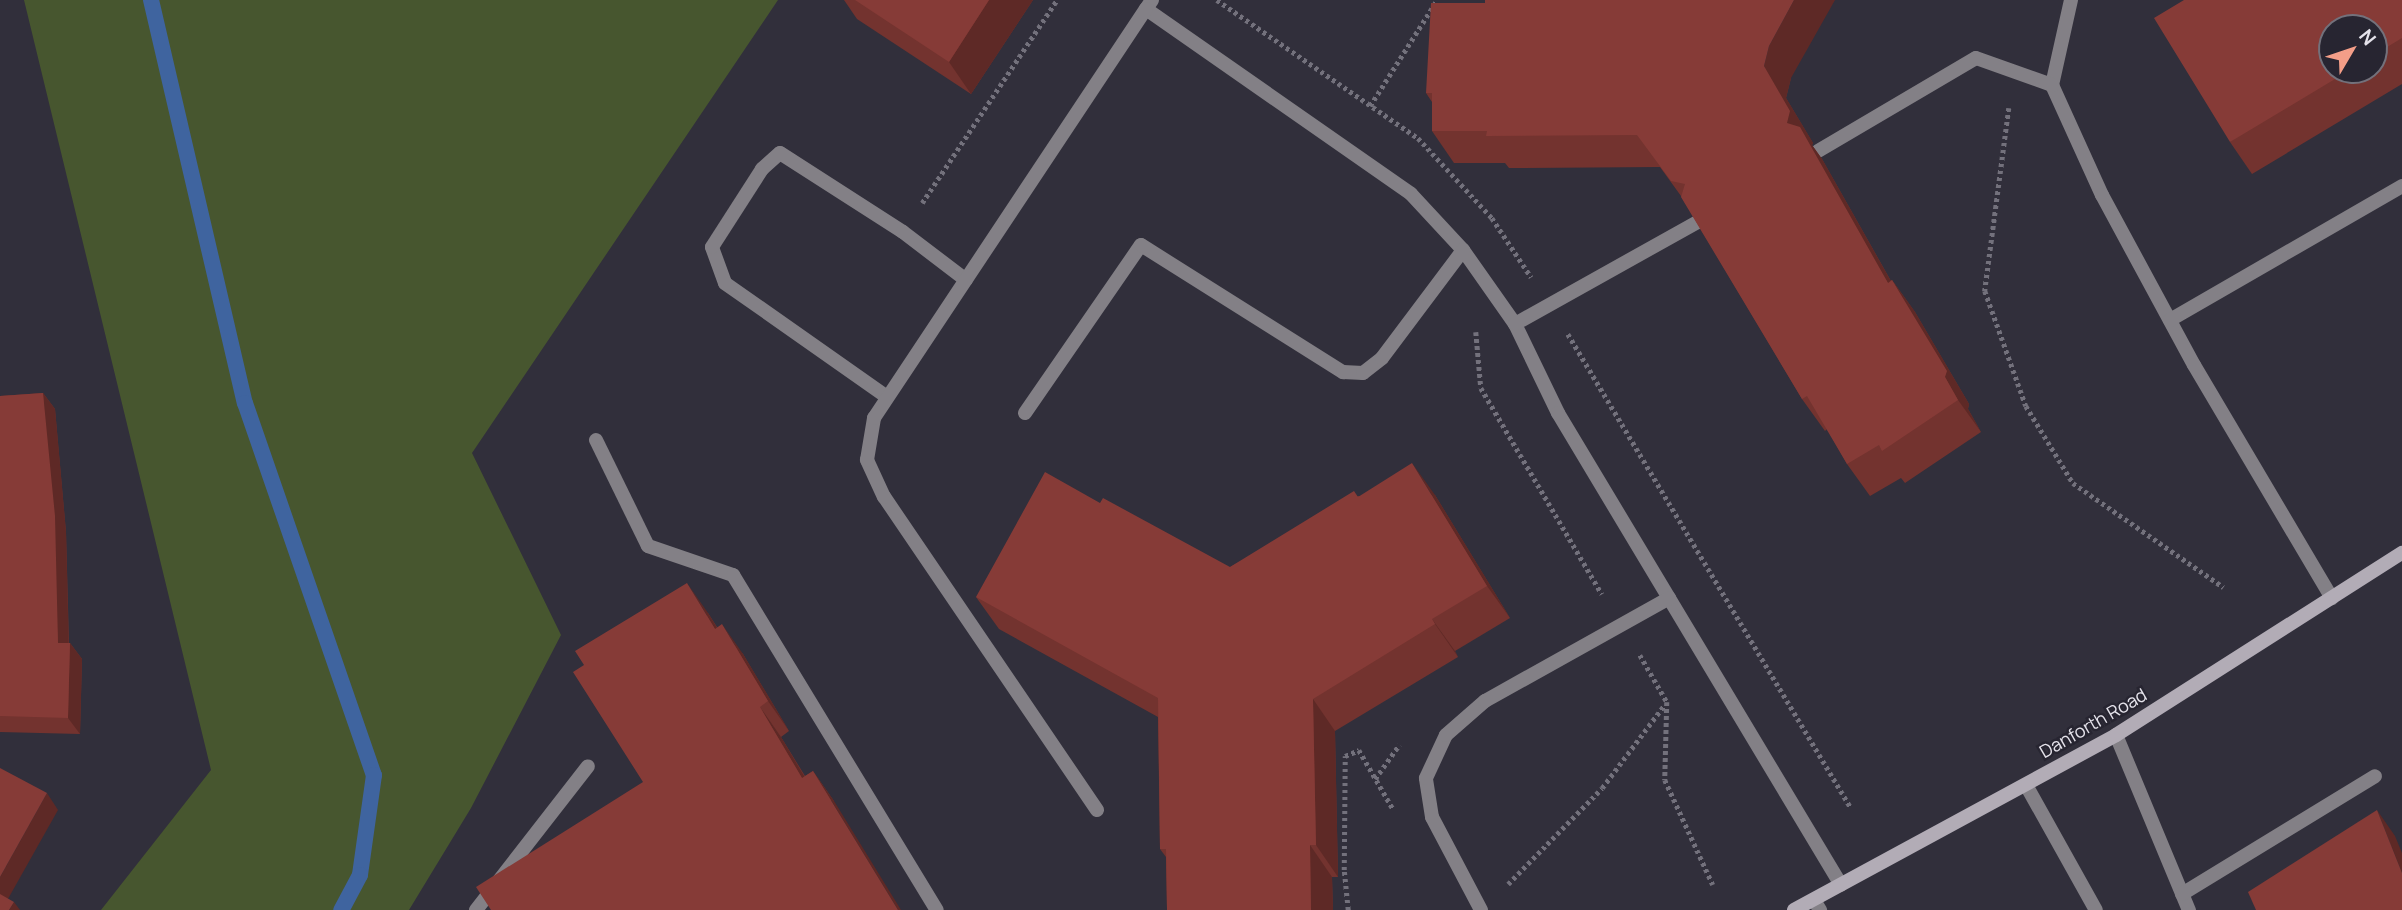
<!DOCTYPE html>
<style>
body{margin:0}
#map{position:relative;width:2402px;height:910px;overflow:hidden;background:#312f3b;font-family:Manrope,sans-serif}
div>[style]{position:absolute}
.green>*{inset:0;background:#47562f}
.stream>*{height:16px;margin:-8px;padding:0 8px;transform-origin:8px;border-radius:8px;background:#3f649f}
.path>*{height:4.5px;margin-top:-2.25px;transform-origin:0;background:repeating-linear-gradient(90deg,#73717c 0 3.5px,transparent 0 7px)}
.service>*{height:14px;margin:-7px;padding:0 7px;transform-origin:7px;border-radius:7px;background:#838086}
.secondary>*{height:14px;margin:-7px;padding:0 7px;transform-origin:7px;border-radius:7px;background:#b2acb6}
.wall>*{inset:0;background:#73332f}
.shaded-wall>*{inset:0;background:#5e2926}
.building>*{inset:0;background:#863b37}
span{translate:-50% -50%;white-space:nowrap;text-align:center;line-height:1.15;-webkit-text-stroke:5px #272531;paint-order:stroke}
.street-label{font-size:18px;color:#e5e3eb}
.north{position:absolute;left:2318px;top:14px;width:70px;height:70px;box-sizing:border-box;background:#272531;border:2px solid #73717b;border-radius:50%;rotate:51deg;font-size:19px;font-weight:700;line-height:28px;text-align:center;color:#e5e3eb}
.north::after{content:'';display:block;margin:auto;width:24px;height:32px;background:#f49e88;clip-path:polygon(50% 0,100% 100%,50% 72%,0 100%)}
</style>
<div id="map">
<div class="green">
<i style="clip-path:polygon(24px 0,778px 0,472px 453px,561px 635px,471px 808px,409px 910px,101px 910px,211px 770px)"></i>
</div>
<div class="stream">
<i style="left:151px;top:0;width:414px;rotate:76.9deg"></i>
<i style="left:245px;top:403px;width:394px;rotate:70.9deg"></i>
<i style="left:374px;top:775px;width:101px;rotate:98deg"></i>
<i style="left:360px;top:875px;width:40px;rotate:118deg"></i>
</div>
<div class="path">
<i style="left:1217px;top:0;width:244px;rotate:34.5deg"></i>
<i style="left:1418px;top:138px;width:109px;rotate:47.2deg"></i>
<i style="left:1492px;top:218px;width:71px;rotate:56.5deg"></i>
<i style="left:1370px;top:106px;width:125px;rotate:-57.7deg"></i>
<i style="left:2009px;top:108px;width:185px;rotate:97.5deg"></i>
<i style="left:1985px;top:291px;width:122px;rotate:70.4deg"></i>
<i style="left:2026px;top:406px;width:90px;rotate:58.6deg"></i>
<i style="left:2073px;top:483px;width:183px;rotate:34.7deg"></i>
<i style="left:922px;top:203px;width:244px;rotate:-56.4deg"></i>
<i style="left:1476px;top:332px;width:56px;rotate:84.9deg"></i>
<i style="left:1481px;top:388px;width:239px;rotate:59.6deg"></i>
<i style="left:1568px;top:334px;width:552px;rotate:59.16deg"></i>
<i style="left:1640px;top:655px;width:54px;rotate:60.1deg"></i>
<i style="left:1667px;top:702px;width:78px;rotate:91.5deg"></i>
<i style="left:1665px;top:780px;width:115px;rotate:65.4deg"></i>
<i style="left:1375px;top:779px;width:42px;rotate:-54.8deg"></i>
<i style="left:1508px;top:884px;width:134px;rotate:-45.6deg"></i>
<i style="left:1602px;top:788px;width:105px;rotate:-53.1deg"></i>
<i style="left:1348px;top:910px;width:40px;rotate:-95.7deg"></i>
<i style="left:1344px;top:870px;width:114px;rotate:-89.5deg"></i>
<i style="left:1345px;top:756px;width:15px;rotate:-23deg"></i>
<i style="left:1359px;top:750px;width:68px;rotate:60deg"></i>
</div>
<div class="service">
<i style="left:1152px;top:0;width:11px;rotate:124deg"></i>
<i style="left:1146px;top:9px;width:323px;rotate:34.9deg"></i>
<i style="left:1411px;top:194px;width:76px;rotate:47.1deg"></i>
<i style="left:1463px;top:250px;width:90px;rotate:54.9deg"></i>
<i style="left:1515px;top:324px;width:99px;rotate:64.2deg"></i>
<i style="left:1558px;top:413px;width:550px;rotate:59.05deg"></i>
<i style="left:2071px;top:0;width:87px;rotate:102.6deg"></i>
<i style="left:2052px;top:85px;width:121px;rotate:65.6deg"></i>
<i style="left:2102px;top:195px;width:193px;rotate:61.6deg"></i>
<i style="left:2194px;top:365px;width:271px;rotate:59.4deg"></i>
<i style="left:1818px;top:151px;width:183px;rotate:-30.5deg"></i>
<i style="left:1976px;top:58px;width:81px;rotate:19.6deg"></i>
<i style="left:2170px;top:320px;width:268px;rotate:-30deg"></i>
<i style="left:1515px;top:324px;width:211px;rotate:-29.2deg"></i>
<i style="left:887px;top:397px;width:198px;rotate:-144.9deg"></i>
<i style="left:725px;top:283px;width:38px;rotate:-110deg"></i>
<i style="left:712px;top:247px;width:93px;rotate:-57.3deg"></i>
<i style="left:762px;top:169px;width:24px;rotate:-42deg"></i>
<i style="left:780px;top:153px;width:146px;rotate:32.7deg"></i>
<i style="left:903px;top:232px;width:79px;rotate:37.3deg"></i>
<i style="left:1025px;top:413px;width:204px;rotate:-55.4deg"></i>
<i style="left:1141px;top:245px;width:239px;rotate:32.2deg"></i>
<i style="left:1343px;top:372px;width:20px;rotate:3deg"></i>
<i style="left:1363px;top:373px;width:24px;rotate:-38deg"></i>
<i style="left:1382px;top:358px;width:135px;rotate:-53.1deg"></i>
<i style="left:596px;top:440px;width:118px;rotate:63.9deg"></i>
<i style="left:648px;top:546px;width:90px;rotate:18.8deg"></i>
<i style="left:733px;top:575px;width:392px;rotate:58.7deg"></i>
<i style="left:2116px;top:735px;width:190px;rotate:67.4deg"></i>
<i style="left:2026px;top:785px;width:143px;rotate:60.8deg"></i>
<i style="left:1097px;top:810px;width:379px;rotate:-124.2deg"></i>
<i style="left:884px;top:497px;width:41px;rotate:-114.7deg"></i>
<i style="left:867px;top:460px;width:43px;rotate:-80.5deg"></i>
<i style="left:874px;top:418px;width:491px;rotate:-56.4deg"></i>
<i style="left:2182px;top:894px;width:226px;rotate:-31.4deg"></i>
<i style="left:1814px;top:900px;width:12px;rotate:59deg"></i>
<i style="left:476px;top:910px;width:182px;rotate:-52.1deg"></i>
<i style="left:1481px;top:910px;width:105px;rotate:-117.8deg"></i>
<i style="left:1432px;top:817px;width:39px;rotate:-99deg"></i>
<i style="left:1426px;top:778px;width:47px;rotate:-65.1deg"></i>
<i style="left:1446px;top:735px;width:52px;rotate:-41.1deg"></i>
<i style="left:1485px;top:701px;width:211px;rotate:-29.2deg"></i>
</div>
<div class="secondary">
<i style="left:1794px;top:910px;width:366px;rotate:-28.5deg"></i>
<i style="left:2116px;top:735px;width:339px;rotate:-32.5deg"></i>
</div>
<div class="wall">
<i style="clip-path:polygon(844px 0,1033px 0,971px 94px,857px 19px)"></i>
<i style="clip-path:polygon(evenodd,2402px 0,2402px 84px,2252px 174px,2230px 142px,2402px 0,2374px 28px,2374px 70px,2332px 70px,2374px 28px)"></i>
<i style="clip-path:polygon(1485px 3px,1791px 78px,1786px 98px,1813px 143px,1812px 145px,1822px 159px,1891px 281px,1892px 280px,1915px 312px,1969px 404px,1968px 409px,1981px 432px,1905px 483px,1901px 478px,1870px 496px,1847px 464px,1827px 429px,1825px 431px,1802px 399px,1681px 196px,1660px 167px,1509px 168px,1505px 163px,1454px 163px,1432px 131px,1432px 102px,1426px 93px)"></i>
<i style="clip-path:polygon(43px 393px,55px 409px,66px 532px,69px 643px,70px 643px,82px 659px,80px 734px,0 732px,0 396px)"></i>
<i style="clip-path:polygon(1435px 495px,1510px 618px,1455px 651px,1458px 657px,1335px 731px,1338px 877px,1332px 877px,1333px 910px,1167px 910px,1166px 857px,1160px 849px,1158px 717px,999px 629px,976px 597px,1230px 567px,1358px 496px)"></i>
<i style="clip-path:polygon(708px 613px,717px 627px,743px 654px,789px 731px,781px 737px,805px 776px,813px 771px,834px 801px,643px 782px)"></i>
</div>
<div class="shaded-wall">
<i style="clip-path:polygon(989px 0,1033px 0,971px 94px,949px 62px)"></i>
<i style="clip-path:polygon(1794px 0,1835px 0,1791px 78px,1786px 98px,1813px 143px,1812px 145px,1822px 159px,1910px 315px,1888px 283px,1787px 123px,1764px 66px,1769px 46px)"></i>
<i style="clip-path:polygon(1892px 280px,1915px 312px,1969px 404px,1968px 409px,1981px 432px,1958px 400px,1945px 377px)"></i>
<i style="clip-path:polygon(43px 393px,55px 409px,66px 532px,69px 659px,58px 643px)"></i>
<i style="clip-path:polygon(1412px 463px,1435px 495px,1510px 618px,1487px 586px)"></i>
<i style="clip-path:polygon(687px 583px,708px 613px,736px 659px,715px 629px)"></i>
<i style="clip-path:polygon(1432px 619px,1455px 651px,1458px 657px,1435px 624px)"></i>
<i style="clip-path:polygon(722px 624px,743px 654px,789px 731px,768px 701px)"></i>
<i style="clip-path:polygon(70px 643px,82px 659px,80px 734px,68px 718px)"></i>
<i style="clip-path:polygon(1313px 699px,1335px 731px,1338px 877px,1316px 845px)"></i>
<i style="clip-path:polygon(760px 707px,781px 737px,823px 808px,802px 778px)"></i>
<i style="clip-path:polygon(813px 771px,834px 801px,901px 910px,898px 910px)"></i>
<i style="clip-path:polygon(47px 793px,58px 810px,4px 906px,0 900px,0 877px)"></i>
<i style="clip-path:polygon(2377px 810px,2395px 836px,2402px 853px,2402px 873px)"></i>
<i style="clip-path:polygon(1310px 845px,1332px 877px,1333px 910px,1311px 910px)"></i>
<i style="clip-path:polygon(14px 902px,20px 910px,9px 910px)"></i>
</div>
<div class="building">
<i style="clip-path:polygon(855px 0,989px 0,949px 62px)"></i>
<i style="clip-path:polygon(1485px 0,1794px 0,1769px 46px,1764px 66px,1790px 111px,1787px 123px,1800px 127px,1888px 283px,1892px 280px,1947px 371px,1945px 377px,1958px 400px,1882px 451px,1879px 445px,1847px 464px,1807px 396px,1802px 399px,1681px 197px,1685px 184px,1671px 181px,1637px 135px,1486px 136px,1487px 131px,1432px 131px,1432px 93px,1426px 93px,1431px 3px,1485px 3px)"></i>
<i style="clip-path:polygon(2184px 0,2402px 0,2402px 38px,2374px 55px,2374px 28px,2332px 28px,2332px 70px,2350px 70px,2230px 142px,2154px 18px)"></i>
<i style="clip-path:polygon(43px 393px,55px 516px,58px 643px,70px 643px,68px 718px,0 716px,0 396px)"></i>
<i style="clip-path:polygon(1412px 463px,1487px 586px,1432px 619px,1435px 624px,1313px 699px,1316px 845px,1310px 845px,1311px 910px,1167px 910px,1166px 849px,1160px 849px,1158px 698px,976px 597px,1045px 472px,1100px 503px,1103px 498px,1230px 567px,1354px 491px,1358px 497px)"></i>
<i style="clip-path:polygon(687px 583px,715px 629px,722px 624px,768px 701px,760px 707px,802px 778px,813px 771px,898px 910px,491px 910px,476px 887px,643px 782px,573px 672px,584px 665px,575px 651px)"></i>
<i style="clip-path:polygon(0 768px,47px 793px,0 877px)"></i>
<i style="clip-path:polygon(2377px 810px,2402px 873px,2402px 910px,2256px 910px,2248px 892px)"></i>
<i style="clip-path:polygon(0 894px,14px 902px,9px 910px,0 910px)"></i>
</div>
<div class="street-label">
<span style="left:2093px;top:723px;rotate:-30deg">Danforth Road</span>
</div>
<div class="north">N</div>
</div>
